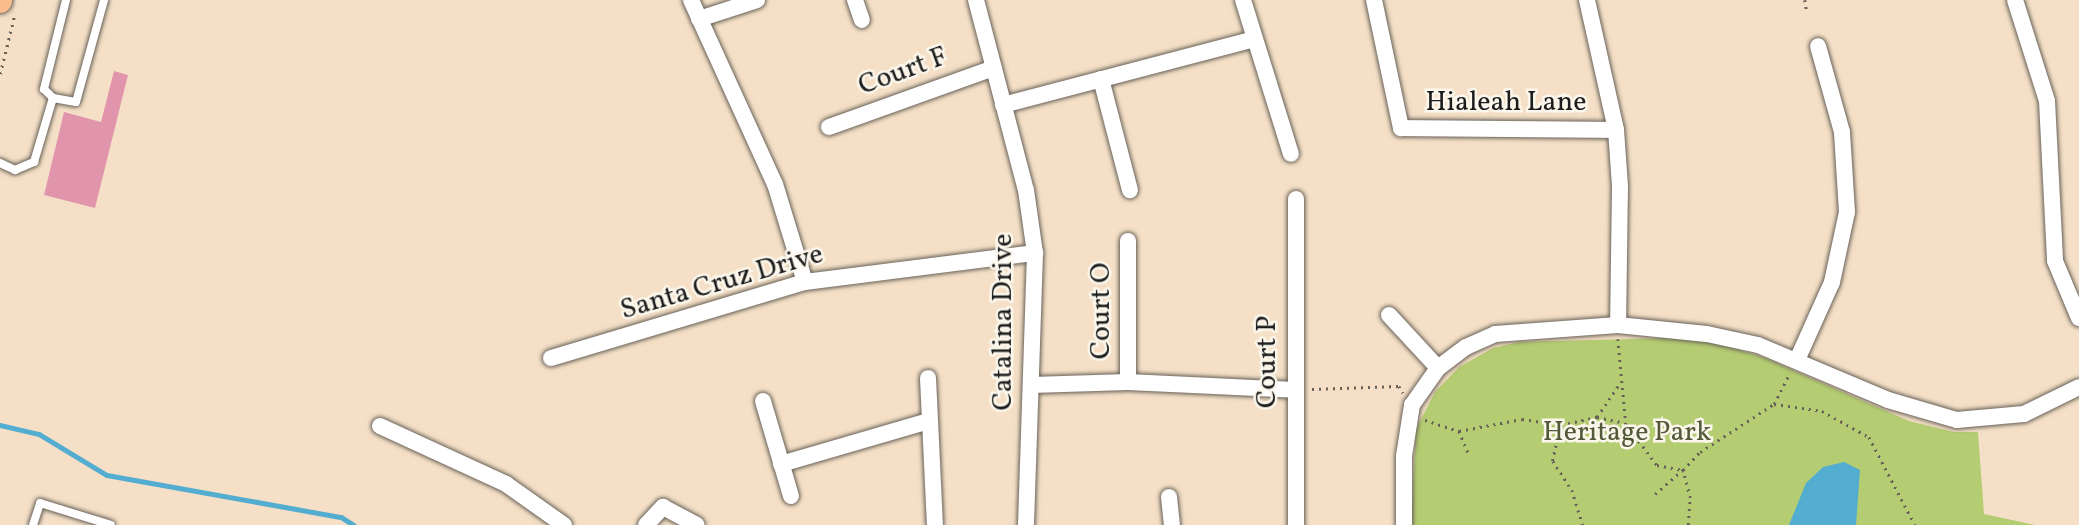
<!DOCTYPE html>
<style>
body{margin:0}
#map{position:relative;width:2079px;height:525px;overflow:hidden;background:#f5e0c7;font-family:Vollkorn,serif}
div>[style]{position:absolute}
.green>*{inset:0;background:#b5cd72}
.water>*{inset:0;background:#53add0}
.stream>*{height:4.5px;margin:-2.25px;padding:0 2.25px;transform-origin:2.25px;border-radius:2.25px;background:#53add0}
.building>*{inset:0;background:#e195ac}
.path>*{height:2.5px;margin-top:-1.25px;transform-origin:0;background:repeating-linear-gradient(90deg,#686158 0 2px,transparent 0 7px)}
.roads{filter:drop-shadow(0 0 2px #686158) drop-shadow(0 0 2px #686158)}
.lane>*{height:8px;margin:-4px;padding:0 4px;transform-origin:4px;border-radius:4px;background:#fff}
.street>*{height:16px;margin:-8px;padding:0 8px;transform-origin:8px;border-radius:8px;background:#fff}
.primary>*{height:24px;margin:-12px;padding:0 12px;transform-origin:12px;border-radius:12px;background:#fabc8b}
span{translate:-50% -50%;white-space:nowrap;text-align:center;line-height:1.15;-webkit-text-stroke:5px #fbf7ec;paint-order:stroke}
.street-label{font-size:28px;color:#1c1c1c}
.park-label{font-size:28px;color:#525a3a}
</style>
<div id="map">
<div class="green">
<i style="clip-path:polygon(1672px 338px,1720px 344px,1765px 358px,1909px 421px,1954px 432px,1978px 432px,1984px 514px,2035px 525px,1411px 525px,1416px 429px,1435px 392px,1459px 367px,1493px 348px,1519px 342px)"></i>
</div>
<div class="water">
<i style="clip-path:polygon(1844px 462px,1860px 470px,1856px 525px,1789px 525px,1806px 483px,1823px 467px)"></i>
</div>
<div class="stream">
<i style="left:0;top:425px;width:40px;rotate:13deg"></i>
<i style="left:39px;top:434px;width:79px;rotate:31.1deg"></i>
<i style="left:107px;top:475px;width:238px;rotate:10.2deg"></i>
<i style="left:341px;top:517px;width:15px;rotate:32deg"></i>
</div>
<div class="building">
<i style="clip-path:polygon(114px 71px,128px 75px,95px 208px,44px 195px,64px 112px,101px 122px)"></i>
</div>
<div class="path">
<i style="left:1805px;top:0;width:12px;rotate:81deg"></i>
<i style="left:0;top:74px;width:63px;rotate:-76.2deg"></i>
<i style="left:1618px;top:339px;width:85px;rotate:84.6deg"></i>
<i style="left:1626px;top:424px;width:51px;rotate:52.9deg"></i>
<i style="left:1657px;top:465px;width:26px;rotate:11deg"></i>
<i style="left:1312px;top:389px;width:87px;rotate:-2deg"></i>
<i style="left:1399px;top:386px;width:8px;rotate:60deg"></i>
<i style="left:1774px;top:404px;width:35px;rotate:-63deg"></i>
<i style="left:1597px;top:417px;width:29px;rotate:12deg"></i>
<i style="left:1425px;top:420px;width:36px;rotate:18deg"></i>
<i style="left:1459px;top:431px;width:64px;rotate:-10.8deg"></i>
<i style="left:1522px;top:419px;width:39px;rotate:9deg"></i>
<i style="left:1561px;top:425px;width:37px;rotate:-13deg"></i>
<i style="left:1597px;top:417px;width:41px;rotate:-55.9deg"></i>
<i style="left:1561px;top:425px;width:37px;rotate:103deg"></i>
<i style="left:1553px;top:461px;width:35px;rotate:57deg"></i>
<i style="left:1572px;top:490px;width:37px;rotate:73deg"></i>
<i style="left:1459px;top:431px;width:23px;rotate:67deg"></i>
<i style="left:1655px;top:494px;width:37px;rotate:-41deg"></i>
<i style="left:1688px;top:525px;width:27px;rotate:-86deg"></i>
<i style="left:1690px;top:498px;width:29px;rotate:-104deg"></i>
<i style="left:1683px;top:470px;width:25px;rotate:-47deg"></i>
<i style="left:1700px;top:452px;width:88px;rotate:-33deg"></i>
<i style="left:1774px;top:404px;width:49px;rotate:8.3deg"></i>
<i style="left:1822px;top:411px;width:54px;rotate:29deg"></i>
<i style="left:1869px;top:437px;width:99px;rotate:62.4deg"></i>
</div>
<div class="roads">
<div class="lane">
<i style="left:66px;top:0;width:92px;rotate:103.9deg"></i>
<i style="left:44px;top:89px;width:13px;rotate:45deg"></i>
<i style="left:53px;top:98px;width:23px;rotate:10deg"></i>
<i style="left:76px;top:102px;width:106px;rotate:-74.6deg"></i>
<i style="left:0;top:163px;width:17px;rotate:25deg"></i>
<i style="left:15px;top:170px;width:21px;rotate:-23deg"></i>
<i style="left:34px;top:162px;width:67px;rotate:-73.5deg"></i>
<i style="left:33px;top:525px;width:23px;rotate:-72deg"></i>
<i style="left:40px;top:503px;width:74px;rotate:17.2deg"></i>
</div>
<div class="street">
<i style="left:691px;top:0;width:202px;rotate:65.5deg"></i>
<i style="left:775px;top:184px;width:102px;rotate:73deg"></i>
<i style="left:855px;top:0;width:21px;rotate:71deg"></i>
<i style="left:976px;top:0;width:196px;rotate:75.3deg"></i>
<i style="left:1026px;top:190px;width:64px;rotate:81.9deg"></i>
<i style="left:1035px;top:253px;width:272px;rotate:91.9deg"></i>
<i style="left:1243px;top:0;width:161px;rotate:72.7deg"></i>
<i style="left:1374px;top:0;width:131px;rotate:78.1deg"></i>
<i style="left:1401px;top:128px;width:215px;rotate:0.5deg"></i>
<i style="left:1587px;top:0;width:133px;rotate:77.4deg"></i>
<i style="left:1616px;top:130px;width:56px;rotate:85.9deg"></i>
<i style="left:1620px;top:186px;width:139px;rotate:90.8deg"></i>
<i style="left:2015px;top:0;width:106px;rotate:72.4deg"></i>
<i style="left:2047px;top:101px;width:160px;rotate:87.1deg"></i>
<i style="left:2055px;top:261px;width:62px;rotate:67.2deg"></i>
<i style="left:699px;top:19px;width:61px;rotate:-18.1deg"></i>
<i style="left:1101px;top:79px;width:115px;rotate:75.4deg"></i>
<i style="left:1003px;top:105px;width:260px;rotate:-14.7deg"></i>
<i style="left:829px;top:127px;width:175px;rotate:-19.7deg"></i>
<i style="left:1296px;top:199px;width:326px;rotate:90deg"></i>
<i style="left:1389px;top:315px;width:72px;rotate:47.2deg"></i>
<i style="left:551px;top:358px;width:265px;rotate:-16.7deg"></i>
<i style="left:805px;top:282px;width:232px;rotate:-7.2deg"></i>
<i style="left:1797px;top:360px;width:85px;rotate:-65.8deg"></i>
<i style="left:1832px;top:282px;width:72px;rotate:-77.9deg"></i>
<i style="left:1847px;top:212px;width:80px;rotate:-93.6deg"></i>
<i style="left:1842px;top:132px;width:89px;rotate:-105.6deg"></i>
<i style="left:928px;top:378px;width:147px;rotate:87.3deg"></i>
<i style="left:1128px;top:382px;width:141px;rotate:-90deg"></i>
<i style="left:1031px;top:385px;width:97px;rotate:-1.8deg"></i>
<i style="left:1128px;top:382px;width:167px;rotate:2.7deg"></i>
<i style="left:763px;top:401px;width:99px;rotate:73.6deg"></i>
<i style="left:380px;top:426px;width:139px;rotate:24.7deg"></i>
<i style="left:506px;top:484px;width:71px;rotate:35.3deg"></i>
<i style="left:781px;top:464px;width:154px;rotate:-16.2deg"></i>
<i style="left:1169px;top:497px;width:28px;rotate:84deg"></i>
<i style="left:646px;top:525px;width:25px;rotate:-47deg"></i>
<i style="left:663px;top:507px;width:38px;rotate:28deg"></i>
<i style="left:1404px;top:525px;width:69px;rotate:-90deg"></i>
<i style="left:1404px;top:456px;width:52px;rotate:-81.1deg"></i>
<i style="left:1412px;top:405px;width:45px;rotate:-54.9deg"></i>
<i style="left:1438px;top:368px;width:35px;rotate:-37deg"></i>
<i style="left:1466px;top:347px;width:32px;rotate:-24deg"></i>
<i style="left:1495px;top:334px;width:123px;rotate:-4.2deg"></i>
<i style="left:1618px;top:325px;width:89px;rotate:5.8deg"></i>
<i style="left:1707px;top:334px;width:52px;rotate:12.2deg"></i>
<i style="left:1758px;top:345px;width:141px;rotate:22.9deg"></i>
<i style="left:1888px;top:400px;width:72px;rotate:16.2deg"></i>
<i style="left:1957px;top:420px;width:67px;rotate:-5.1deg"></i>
<i style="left:2024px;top:414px;width:61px;rotate:-26.1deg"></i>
</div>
<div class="primary">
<i style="left:0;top:1px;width:1px;rotate:-90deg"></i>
</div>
</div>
<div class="street-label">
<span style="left:903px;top:72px;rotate:-20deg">Court F</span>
<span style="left:1506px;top:103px">Hialeah Lane</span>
<span style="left:722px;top:283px;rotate:-16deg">Santa Cruz Drive</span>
<span style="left:1102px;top:311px;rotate:-90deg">Court O</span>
<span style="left:1004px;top:322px;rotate:-90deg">Catalina Drive</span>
<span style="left:1268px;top:362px;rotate:-90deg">Court P</span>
</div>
<div class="park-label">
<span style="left:1627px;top:433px">Heritage Park</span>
</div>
</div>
